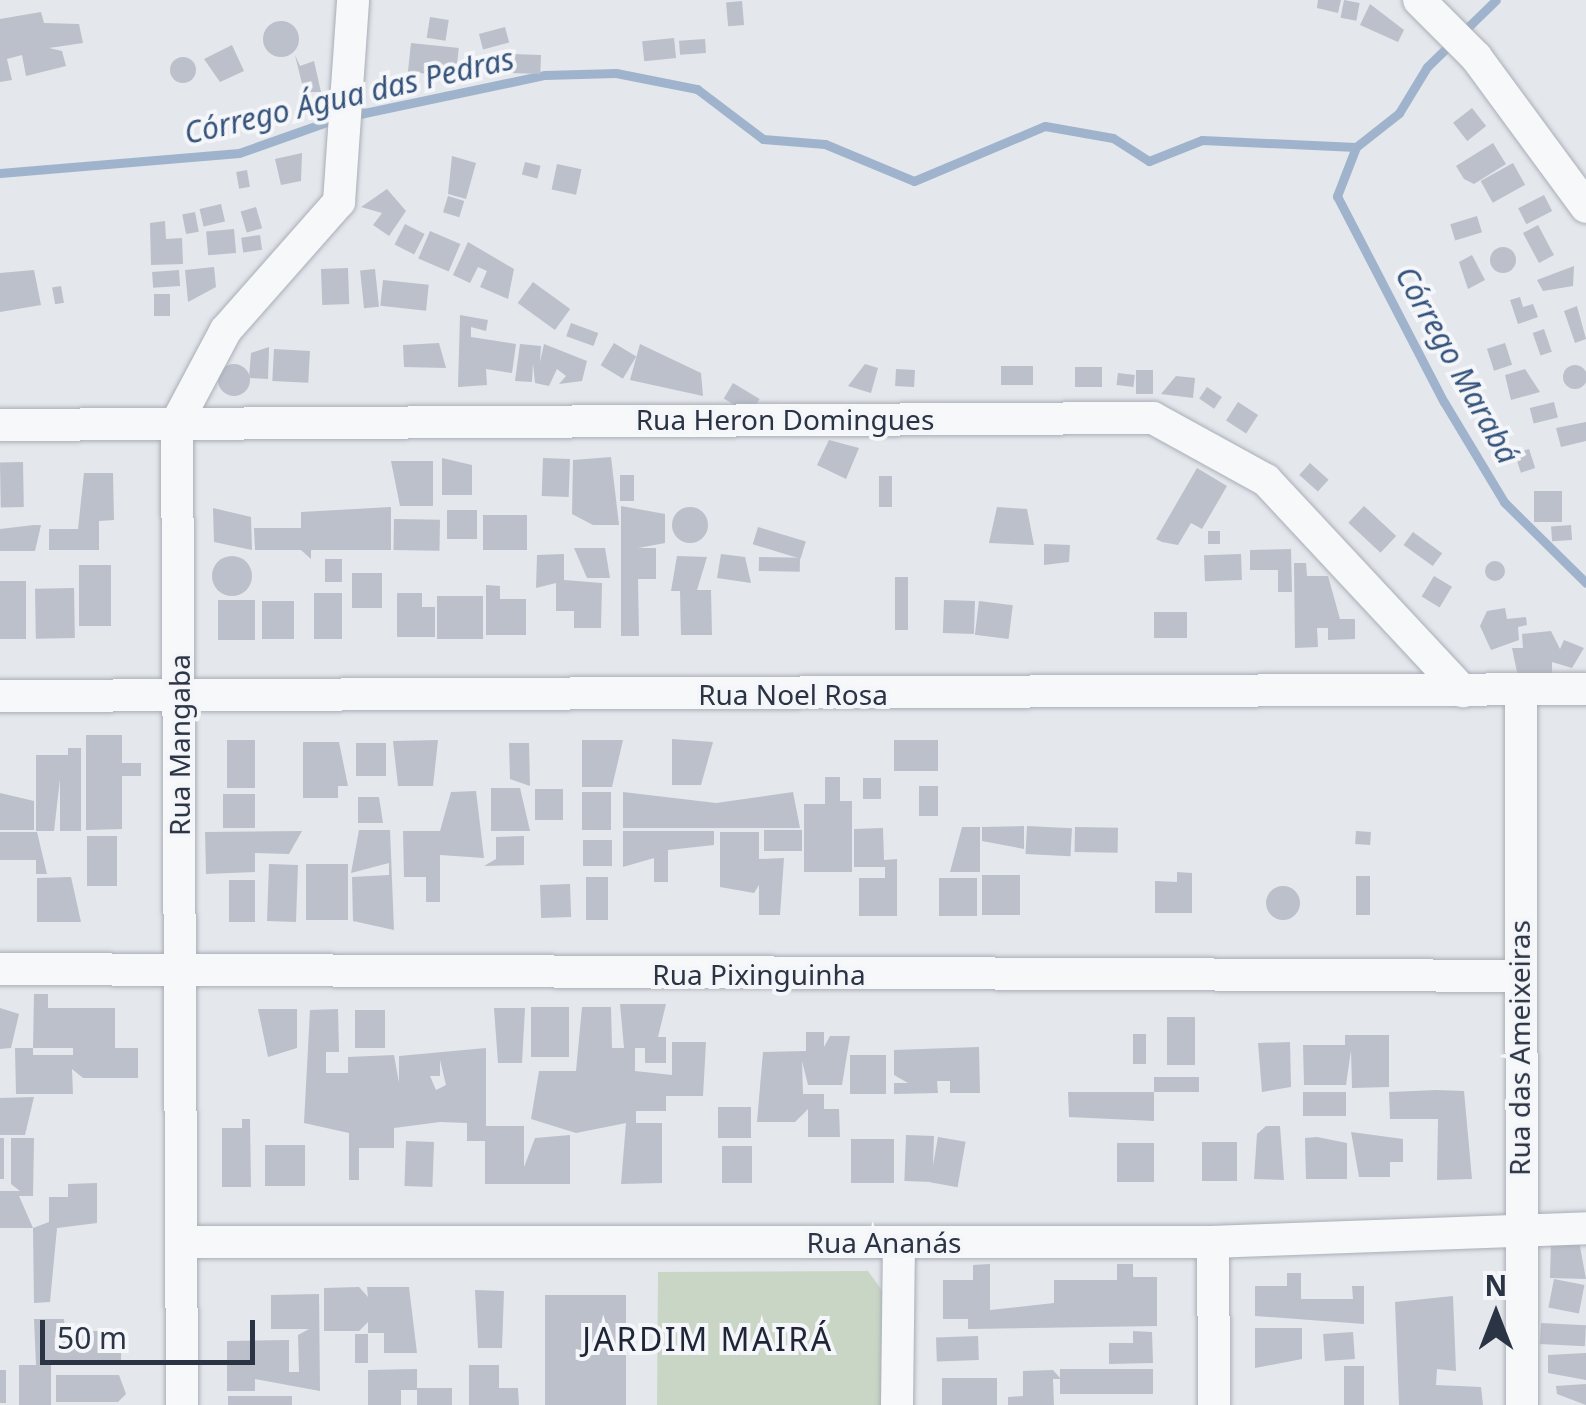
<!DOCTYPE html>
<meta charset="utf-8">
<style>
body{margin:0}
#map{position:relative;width:1586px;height:1405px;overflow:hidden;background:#e4e7ec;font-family:"Noto Sans",sans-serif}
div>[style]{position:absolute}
.green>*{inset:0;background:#c9d6c5}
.stream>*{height:9px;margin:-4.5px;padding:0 4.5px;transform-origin:4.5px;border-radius:4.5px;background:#9fb4cc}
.building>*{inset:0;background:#bbc0ca;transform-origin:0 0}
.round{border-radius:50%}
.roads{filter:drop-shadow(0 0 2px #a9aeb7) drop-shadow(0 0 2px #a9aeb7)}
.minor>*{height:32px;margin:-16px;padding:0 16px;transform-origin:16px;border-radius:16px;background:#f7f8fa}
span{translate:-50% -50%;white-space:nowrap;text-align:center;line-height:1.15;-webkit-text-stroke:8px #f4f6f9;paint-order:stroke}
.street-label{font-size:28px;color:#2b3445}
.water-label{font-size:30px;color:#34527a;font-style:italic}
.quarter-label{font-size:32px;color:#1d2536;letter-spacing:2.5px}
.north{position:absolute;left:1446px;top:1265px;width:100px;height:100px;-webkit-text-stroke:8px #f4f6f9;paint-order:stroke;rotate:0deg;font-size:28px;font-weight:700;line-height:40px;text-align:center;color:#2b3445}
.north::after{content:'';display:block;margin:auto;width:35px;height:45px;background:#2b3445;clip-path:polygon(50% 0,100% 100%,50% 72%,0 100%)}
.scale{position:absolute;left:40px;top:1320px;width:215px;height:45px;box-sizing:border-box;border:5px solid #2b3445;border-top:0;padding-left:12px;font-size:30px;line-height:35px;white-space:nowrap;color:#2b3445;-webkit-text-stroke:8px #f4f6f9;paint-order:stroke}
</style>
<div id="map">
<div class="green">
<i style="clip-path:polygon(868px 1271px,886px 1296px,884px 1405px,657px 1405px,658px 1272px)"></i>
</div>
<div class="stream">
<i style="left:350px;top:116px;width:199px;rotate:-11.9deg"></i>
<i style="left:545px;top:75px;width:71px;rotate:-1.6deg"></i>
<i style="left:616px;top:73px;width:83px;rotate:11.2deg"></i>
<i style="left:697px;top:89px;width:83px;rotate:37.1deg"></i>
<i style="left:763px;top:139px;width:62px;rotate:4.6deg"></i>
<i style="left:825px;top:144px;width:96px;rotate:22.6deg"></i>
<i style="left:914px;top:181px;width:142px;rotate:-22.8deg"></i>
<i style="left:1045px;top:126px;width:69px;rotate:10deg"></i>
<i style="left:1113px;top:138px;width:43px;rotate:32.6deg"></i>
<i style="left:1149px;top:161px;width:57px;rotate:-21.6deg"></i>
<i style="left:1202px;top:140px;width:154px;rotate:2.6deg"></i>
<i style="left:1356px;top:147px;width:55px;rotate:-38.3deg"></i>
<i style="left:1399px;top:113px;width:54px;rotate:-58.7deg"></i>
<i style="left:1427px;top:67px;width:96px;rotate:-44.2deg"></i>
<i style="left:1356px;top:147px;width:53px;rotate:111.2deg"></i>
<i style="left:1337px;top:196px;width:232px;rotate:62.6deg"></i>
<i style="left:1444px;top:402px;width:117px;rotate:59deg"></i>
<i style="left:1504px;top:502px;width:115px;rotate:44.6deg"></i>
<i style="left:0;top:173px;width:240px;rotate:-4.8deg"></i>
<i style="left:239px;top:153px;width:102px;rotate:-19.5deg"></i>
</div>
<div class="building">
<i style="clip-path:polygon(1318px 0,1341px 0,1338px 13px,1317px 8px)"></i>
<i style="left:1344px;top:0;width:16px;height:18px;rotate:11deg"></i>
<i style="left:742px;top:1px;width:24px;height:16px;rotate:85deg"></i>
<i style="clip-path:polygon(1370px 4px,1404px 30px,1398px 42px,1360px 25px)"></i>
<i style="clip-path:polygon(41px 12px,44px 23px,79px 24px,83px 43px,49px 48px,62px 51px,66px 66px,26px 76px,22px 55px,7px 59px,12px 80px,0 82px,0 19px)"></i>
<i style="left:430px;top:17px;width:19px;height:21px;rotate:9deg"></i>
<i class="round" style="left:263px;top:21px;width:36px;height:36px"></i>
<i style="left:505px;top:27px;width:16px;height:27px;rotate:75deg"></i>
<i style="left:674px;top:38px;width:20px;height:32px;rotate:84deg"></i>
<i style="left:705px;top:39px;width:14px;height:26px;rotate:86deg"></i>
<i style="left:411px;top:43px;width:48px;height:29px;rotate:6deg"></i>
<i style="clip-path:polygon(232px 45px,244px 71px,220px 82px,204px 59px)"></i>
<i style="left:512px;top:54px;width:29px;height:19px;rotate:2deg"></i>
<i style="clip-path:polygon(295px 55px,300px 66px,314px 61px,321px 92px,304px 92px)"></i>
<i style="clip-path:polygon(487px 55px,498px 56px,495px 71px,485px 70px)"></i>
<i class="round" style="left:170px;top:57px;width:26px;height:26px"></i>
<i style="left:1472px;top:108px;width:23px;height:24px;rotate:52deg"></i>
<i style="clip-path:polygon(1493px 143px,1506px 164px,1474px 184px,1464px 179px,1456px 166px)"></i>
<i style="clip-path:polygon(302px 153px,301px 181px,281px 185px,275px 159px)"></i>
<i style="clip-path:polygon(452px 156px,476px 163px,466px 199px,448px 194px)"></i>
<i style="left:525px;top:162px;width:16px;height:13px;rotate:14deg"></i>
<i style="left:1513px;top:163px;width:25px;height:37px;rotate:61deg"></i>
<i style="left:557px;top:164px;width:25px;height:26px;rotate:12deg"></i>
<i style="left:247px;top:170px;width:17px;height:11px;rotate:80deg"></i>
<i style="clip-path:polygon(387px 189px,406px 211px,389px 236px,373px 225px,382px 213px,361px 207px)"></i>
<i style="left:1544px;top:195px;width:18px;height:29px;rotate:63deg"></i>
<i style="left:448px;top:196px;width:17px;height:17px;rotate:17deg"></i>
<i style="left:221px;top:204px;width:18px;height:22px;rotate:77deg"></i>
<i style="left:256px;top:207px;width:22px;height:16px;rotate:74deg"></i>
<i style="left:195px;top:212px;width:20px;height:13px;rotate:79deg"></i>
<i style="left:1477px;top:216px;width:17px;height:28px;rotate:73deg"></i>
<i style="clip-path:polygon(165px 221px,166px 239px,182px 238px,183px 264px,151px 265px,150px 223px)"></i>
<i style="left:405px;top:224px;width:22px;height:23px;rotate:27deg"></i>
<i style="left:1538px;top:225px;width:34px;height:17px;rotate:62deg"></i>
<i style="left:234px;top:229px;width:24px;height:28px;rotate:85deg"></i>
<i style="left:430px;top:231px;width:33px;height:30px;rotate:23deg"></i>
<i style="left:260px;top:235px;width:15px;height:19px;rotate:82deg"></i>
<i style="clip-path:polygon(468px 242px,514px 269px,508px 299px,480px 287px,487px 271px,478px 267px,470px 283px,453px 275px)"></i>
<i class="round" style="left:1490px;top:247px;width:26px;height:26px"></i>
<i style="clip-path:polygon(1472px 255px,1485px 280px,1468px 289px,1459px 262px)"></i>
<i style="clip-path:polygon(1574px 266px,1573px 286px,1543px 291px,1537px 280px)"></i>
<i style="clip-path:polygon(214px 267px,216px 287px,188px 302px,185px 270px)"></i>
<i style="left:348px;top:268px;width:36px;height:27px;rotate:88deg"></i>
<i style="left:375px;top:269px;width:38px;height:15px;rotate:84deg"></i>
<i style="clip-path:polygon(34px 270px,41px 305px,0 312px,0 273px)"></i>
<i style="left:179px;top:270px;width:16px;height:27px;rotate:86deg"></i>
<i style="left:383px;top:280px;width:46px;height:26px;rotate:6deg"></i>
<i style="left:533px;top:282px;width:46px;height:26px;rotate:36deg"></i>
<i style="left:61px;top:286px;width:17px;height:9px;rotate:80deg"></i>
<i style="left:154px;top:294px;width:16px;height:22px"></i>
<i style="clip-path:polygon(1520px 297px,1523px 307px,1533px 304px,1538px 317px,1518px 324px,1510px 300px)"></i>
<i style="clip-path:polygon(1577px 306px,1586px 339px,1575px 343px,1564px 311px)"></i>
<i style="clip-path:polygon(460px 315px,488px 320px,486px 331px,471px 327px,471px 337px,516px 344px,512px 373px,486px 369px,487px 385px,458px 387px)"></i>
<i style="left:571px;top:323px;width:29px;height:14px;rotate:20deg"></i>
<i style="left:1544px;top:329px;width:24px;height:12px;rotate:71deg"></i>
<i style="clip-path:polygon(439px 343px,446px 368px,404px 367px,403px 345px)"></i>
<i style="left:614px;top:343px;width:26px;height:26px;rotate:31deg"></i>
<i style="left:1505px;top:343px;width:23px;height:19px;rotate:72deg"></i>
<i style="clip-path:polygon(520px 344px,541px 346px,540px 362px,544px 344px,587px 361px,582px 381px,559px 384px,566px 376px,557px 369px,549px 386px,535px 383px,533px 363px,532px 382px,515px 381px)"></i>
<i style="clip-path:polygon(640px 344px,701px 373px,703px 396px,630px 380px)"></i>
<i style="clip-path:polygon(269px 347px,268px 379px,249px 378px,251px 353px)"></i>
<i style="left:274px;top:349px;width:36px;height:32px;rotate:3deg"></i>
<i style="clip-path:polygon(865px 364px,878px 368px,871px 393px,848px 386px)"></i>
<i class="round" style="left:218px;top:364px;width:32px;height:32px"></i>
<i class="round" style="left:1563px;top:365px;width:24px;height:24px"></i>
<i style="left:1033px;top:366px;width:19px;height:32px;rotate:90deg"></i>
<i style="left:1102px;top:367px;width:20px;height:27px;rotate:90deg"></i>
<i style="left:896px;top:369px;width:19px;height:17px;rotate:3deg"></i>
<i style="clip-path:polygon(1525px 369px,1540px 392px,1511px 400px,1505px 375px)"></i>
<i style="left:1136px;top:370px;width:17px;height:24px"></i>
<i style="left:1118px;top:373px;width:17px;height:12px;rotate:7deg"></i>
<i style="clip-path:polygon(1176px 376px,1195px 378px,1193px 398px,1161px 394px)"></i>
<i style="left:733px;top:383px;width:31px;height:18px;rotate:31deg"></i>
<i style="left:1207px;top:387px;width:18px;height:14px;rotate:34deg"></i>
<i style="left:1238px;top:402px;width:24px;height:22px;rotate:33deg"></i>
<i style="left:1554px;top:402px;width:16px;height:25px;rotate:76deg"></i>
<i style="clip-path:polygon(1586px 422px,1586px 441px,1561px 447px,1556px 428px)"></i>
<i style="clip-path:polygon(829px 440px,859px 448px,846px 479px,817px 465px)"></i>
<i style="left:1529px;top:449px;width:20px;height:15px;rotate:72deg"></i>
<i style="clip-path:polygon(611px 457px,619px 525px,593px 525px,572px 514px,573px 460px)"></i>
<i style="clip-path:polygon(442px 458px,472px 465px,472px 495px,442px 495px)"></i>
<i style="left:543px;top:458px;width:27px;height:38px;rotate:2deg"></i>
<i style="clip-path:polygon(391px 461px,433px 461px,433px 506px,400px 506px)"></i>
<i style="left:23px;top:462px;width:45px;height:23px;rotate:89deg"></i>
<i style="left:1310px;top:463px;width:25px;height:16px;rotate:42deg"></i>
<i style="clip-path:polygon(1197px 468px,1227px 486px,1202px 529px,1191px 523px,1178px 545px,1162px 542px,1156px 539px)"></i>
<i style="clip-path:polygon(84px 473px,113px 473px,114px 520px,99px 521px,99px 550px,49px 550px,49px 529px,78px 529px)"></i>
<i style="left:620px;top:475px;width:14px;height:26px"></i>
<i style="left:879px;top:476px;width:13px;height:31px"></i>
<i style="left:1534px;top:491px;width:28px;height:31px"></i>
<i style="clip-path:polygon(621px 506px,665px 514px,665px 543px,638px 548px,656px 548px,656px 579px,638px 579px,639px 636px,621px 636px)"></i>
<i style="left:1364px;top:506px;width:44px;height:23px;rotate:43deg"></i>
<i style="clip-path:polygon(391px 507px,391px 550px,311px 550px,311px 559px,301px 550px,255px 550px,254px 528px,301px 528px,301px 512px)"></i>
<i style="clip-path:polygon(997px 507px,1027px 509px,1034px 545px,989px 543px)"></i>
<i class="round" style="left:672px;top:507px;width:36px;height:36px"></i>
<i style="clip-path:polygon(213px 508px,251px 517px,252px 550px,214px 542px)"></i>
<i style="left:447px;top:510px;width:30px;height:29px"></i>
<i style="left:483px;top:515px;width:44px;height:35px"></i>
<i style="left:394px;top:519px;width:46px;height:31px;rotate:1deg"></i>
<i style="clip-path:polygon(34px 525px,41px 525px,35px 551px,0 551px,0 529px)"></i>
<i style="left:1571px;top:525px;width:15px;height:20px;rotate:86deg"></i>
<i style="left:758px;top:527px;width:50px;height:18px;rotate:17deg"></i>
<i style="left:1208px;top:531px;width:12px;height:13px"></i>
<i style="left:1413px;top:532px;width:36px;height:16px;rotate:36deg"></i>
<i style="clip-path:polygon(1044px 544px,1070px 545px,1069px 562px,1044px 565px)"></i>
<i style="clip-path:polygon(574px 548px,605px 548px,610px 578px,587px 578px)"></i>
<i style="clip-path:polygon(1291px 549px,1292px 592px,1278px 592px,1278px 570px,1250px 570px,1250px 550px)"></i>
<i style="clip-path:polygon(564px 554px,564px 580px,602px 583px,601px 628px,574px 628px,574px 611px,556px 611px,556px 583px,536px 588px,537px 555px)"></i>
<i style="clip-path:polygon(721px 554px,745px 557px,751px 583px,717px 578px)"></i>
<i style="left:1241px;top:554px;width:26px;height:37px;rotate:88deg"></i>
<i class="round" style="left:212px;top:556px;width:40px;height:40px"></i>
<i style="clip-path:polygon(677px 556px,707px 557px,697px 590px,711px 590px,712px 635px,681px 635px,680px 591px,671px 591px)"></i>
<i style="left:759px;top:557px;width:41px;height:14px;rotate:1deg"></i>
<i style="left:325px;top:559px;width:17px;height:23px"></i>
<i class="round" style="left:1485px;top:561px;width:20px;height:20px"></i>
<i style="clip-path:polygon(1294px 563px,1306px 563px,1307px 576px,1328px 576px,1340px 619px,1355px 619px,1355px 639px,1328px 640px,1328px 628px,1317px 628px,1318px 647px,1295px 648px)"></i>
<i style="left:79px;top:565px;width:32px;height:61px"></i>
<i style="left:352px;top:573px;width:30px;height:35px"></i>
<i style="left:1434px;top:576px;width:21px;height:24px;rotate:31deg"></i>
<i style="left:895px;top:577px;width:13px;height:53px"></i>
<i style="left:0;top:581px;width:26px;height:58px"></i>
<i style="clip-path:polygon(486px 585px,500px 586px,500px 599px,526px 599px,526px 635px,486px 635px)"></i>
<i style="left:74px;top:588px;width:50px;height:39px;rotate:89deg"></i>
<i style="left:314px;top:593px;width:28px;height:46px"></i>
<i style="clip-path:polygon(397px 593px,422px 593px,422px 607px,435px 607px,435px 637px,397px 637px)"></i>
<i style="left:437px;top:596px;width:46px;height:43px"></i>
<i style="left:218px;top:600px;width:37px;height:40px"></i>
<i style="left:944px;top:600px;width:31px;height:33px;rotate:2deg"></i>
<i style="left:262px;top:601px;width:32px;height:38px"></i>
<i style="left:979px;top:601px;width:34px;height:34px;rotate:7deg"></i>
<i style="clip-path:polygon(1505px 608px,1507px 619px,1526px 617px,1527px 625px,1518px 627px,1519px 640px,1491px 650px,1480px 626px,1487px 611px)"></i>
<i style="left:1187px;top:612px;width:26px;height:33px;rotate:90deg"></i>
<i style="clip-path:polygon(1551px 631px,1560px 649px,1564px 640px,1584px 648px,1572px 668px,1552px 662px,1552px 676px,1518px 677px,1512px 648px,1523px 648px,1522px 634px)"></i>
<i style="clip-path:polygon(86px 735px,122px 735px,122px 763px,141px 763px,141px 776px,122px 776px,122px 829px,86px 830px)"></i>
<i style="clip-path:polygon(672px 739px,713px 742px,701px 785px,672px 785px)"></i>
<i style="left:227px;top:740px;width:28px;height:48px"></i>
<i style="clip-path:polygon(438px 740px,433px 786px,398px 786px,393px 741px)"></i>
<i style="clip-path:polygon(582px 740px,623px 740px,612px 787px,582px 787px)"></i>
<i style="left:894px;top:740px;width:44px;height:31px"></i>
<i style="clip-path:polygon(303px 742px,339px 742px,348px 786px,338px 786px,338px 798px,303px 798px)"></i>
<i style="left:356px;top:743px;width:30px;height:33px"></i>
<i style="clip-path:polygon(509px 743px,529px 743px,530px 786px,510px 779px)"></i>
<i style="clip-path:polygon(68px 748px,81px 748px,81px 831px,60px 831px,60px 779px,54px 831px,36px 831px,36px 755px,68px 755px)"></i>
<i style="clip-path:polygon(825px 777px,840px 777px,840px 801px,852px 801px,852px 872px,804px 872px,804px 804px,825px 804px)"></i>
<i style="left:863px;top:778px;width:18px;height:21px"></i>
<i style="left:919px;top:786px;width:19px;height:30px"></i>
<i style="clip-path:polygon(491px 788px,520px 788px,530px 831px,491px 831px)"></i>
<i style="left:563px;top:789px;width:31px;height:28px;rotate:90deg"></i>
<i style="clip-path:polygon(476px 791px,484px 858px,440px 855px,440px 902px,426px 902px,426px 877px,404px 877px,403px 831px,440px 831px,451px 792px)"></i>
<i style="left:582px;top:792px;width:29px;height:38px"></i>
<i style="clip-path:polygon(623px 792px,716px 803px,793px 792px,800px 828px,623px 828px)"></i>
<i style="clip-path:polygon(0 793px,34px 801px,34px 830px,0 830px)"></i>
<i style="left:223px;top:794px;width:32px;height:34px"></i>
<i style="clip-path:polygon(358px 797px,379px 797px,383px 823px,358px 823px)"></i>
<i style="clip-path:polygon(1024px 826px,1024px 849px,982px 841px,982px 827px)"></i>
<i style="left:1027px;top:826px;width:45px;height:28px;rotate:3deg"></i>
<i style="clip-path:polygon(962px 827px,980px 827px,980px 872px,950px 872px)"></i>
<i style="left:1075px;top:827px;width:43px;height:25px;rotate:1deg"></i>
<i style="clip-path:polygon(883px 828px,884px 860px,897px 859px,897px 916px,859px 916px,859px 878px,885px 878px,885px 867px,854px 867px,854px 829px)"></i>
<i style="clip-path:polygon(359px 830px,390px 830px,394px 930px,353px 921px,352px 877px,389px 875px,389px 863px,351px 873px)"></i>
<i style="left:802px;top:830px;width:21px;height:38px;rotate:90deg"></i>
<i style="clip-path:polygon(302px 831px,289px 854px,255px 853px,255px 872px,206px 874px,205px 832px)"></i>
<i style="clip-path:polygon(623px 831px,714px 831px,714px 845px,668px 850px,668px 882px,654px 882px,654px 858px,623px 867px)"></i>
<i style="left:1356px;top:831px;width:15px;height:13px;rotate:4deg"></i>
<i style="clip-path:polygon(0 832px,37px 832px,47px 874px,36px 874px,36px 860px,0 860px)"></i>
<i style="clip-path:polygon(720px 832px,759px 832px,759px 859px,784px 858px,780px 915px,759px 915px,759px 885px,754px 893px,720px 887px)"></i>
<i style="left:87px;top:836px;width:30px;height:50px"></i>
<i style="clip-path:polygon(524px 836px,524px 865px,484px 866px,496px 859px,496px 837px)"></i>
<i style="left:583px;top:840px;width:29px;height:26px"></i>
<i style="left:269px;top:864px;width:29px;height:57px;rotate:2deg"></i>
<i style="left:306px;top:864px;width:42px;height:56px"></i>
<i style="clip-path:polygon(1177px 872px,1192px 873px,1192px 913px,1155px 913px,1155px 881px,1177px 882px)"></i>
<i style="left:982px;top:875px;width:38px;height:40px"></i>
<i style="left:1356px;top:876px;width:14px;height:39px"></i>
<i style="clip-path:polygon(71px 877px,81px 922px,37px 922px,37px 878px)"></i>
<i style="left:586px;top:877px;width:22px;height:43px"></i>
<i style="left:939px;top:878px;width:38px;height:38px"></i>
<i style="left:255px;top:880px;width:42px;height:26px;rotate:90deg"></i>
<i style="left:570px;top:884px;width:33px;height:30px;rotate:88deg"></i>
<i class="round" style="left:1266px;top:886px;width:34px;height:34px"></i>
<i style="clip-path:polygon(evenodd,34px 994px,48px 994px,48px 1008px,115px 1008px,115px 1048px,138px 1048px,138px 1078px,83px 1078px,72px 1069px,73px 1094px,16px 1094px,15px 1048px,33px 1048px,34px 994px,33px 1048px,73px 1048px,73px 1055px,33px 1055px,33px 1048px)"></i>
<i style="clip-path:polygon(620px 1004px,666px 1004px,658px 1037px,666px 1037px,666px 1063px,645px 1063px,645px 1048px,635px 1048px,635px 1071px,672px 1075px,672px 1042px,706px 1042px,703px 1096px,666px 1096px,666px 1111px,636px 1111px,636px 1123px,662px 1123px,662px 1183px,621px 1184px,626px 1123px,576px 1133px,531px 1119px,539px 1071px,576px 1071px,582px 1007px,611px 1007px,612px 1048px,624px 1048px)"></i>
<i style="left:531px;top:1007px;width:38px;height:50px"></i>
<i style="clip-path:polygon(0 1008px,19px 1014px,11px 1048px,0 1049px)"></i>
<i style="clip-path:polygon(494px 1008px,525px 1008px,522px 1063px,498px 1063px)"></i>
<i style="clip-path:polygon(258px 1009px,297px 1009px,297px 1048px,268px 1057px)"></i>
<i style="clip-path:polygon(evenodd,338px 1009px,339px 1052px,326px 1052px,326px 1073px,348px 1073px,348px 1057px,394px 1055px,399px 1083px,399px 1056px,486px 1048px,486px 1126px,524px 1126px,524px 1167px,535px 1138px,570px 1135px,570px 1184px,485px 1184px,485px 1141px,467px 1141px,467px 1123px,440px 1122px,394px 1128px,394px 1148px,359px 1148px,359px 1180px,349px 1180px,349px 1133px,304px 1123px,310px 1010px,338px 1009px,440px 1060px,446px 1085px,436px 1090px,430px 1076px,440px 1076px,440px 1060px)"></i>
<i style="left:355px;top:1010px;width:30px;height:38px"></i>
<i style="left:1167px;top:1017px;width:28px;height:48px"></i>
<i style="clip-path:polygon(806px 1032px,824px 1032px,824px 1047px,830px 1036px,850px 1036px,842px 1085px,808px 1085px,802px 1061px,803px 1094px,824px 1094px,824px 1109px,839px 1109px,840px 1137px,808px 1137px,808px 1109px,795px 1122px,757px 1122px,763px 1052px,806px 1051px)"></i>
<i style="left:1133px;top:1034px;width:13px;height:30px"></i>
<i style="clip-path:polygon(1345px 1035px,1389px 1035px,1389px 1087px,1352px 1088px,1351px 1050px,1346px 1085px,1304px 1085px,1303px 1045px,1345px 1045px)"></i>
<i style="clip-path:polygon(1290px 1042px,1291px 1087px,1262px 1092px,1258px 1043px)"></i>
<i style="clip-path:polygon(979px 1047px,980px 1093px,950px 1093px,950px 1081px,937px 1081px,938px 1093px,894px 1094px,894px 1083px,908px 1083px,894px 1075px,894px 1050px)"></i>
<i style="left:850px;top:1055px;width:36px;height:39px"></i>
<i style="left:1154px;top:1077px;width:45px;height:15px"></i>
<i style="clip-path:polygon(1437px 1090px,1464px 1091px,1472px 1179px,1437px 1180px,1438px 1119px,1390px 1119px,1389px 1092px)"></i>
<i style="clip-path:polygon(1068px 1092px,1154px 1092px,1154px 1121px,1069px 1117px)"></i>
<i style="left:1303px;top:1092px;width:43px;height:24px"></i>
<i style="clip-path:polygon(34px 1097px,25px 1135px,0 1135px,0 1098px)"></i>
<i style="left:718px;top:1107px;width:33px;height:31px"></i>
<i style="clip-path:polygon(242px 1119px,250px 1119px,251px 1187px,222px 1187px,222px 1128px,242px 1128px)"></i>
<i style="clip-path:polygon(1266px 1126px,1280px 1126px,1284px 1180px,1254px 1179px,1257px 1134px)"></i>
<i style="clip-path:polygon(1351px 1132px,1403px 1139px,1403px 1162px,1390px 1162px,1390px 1177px,1359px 1177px)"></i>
<i style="left:906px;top:1135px;width:28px;height:46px;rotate:2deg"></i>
<i style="left:938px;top:1137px;width:28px;height:46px;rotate:10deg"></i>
<i style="clip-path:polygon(1317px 1137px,1347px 1143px,1347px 1179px,1306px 1179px,1305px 1138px)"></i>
<i style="left:0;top:1138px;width:4px;height:41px"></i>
<i style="clip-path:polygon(11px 1138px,34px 1138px,33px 1196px,19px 1196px,33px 1228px,49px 1222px,49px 1197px,68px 1197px,68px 1184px,97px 1183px,97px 1223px,57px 1228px,50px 1302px,34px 1303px,33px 1228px,0 1228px,0 1191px,20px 1191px,11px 1184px)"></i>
<i style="left:851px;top:1139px;width:43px;height:44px"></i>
<i style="left:406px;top:1141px;width:28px;height:45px;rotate:2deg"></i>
<i style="left:1202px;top:1142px;width:35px;height:39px"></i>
<i style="left:1117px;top:1143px;width:37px;height:39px"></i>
<i style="left:305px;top:1145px;width:41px;height:40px;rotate:90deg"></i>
<i style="left:722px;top:1146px;width:30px;height:37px"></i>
<i style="clip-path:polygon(1551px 1241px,1579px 1241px,1586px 1279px,1550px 1278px)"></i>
<i style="clip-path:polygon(990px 1264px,990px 1310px,1054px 1303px,1054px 1280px,1117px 1280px,1117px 1264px,1133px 1264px,1133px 1277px,1157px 1277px,1157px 1326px,968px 1329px,968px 1319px,943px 1319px,943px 1280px,973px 1280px,973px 1265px)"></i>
<i style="clip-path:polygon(1287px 1273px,1301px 1273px,1301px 1299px,1353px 1299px,1352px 1286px,1364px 1286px,1364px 1324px,1255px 1316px,1255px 1286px,1287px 1286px)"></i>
<i style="left:1554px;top:1279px;width:31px;height:29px;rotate:11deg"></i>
<i style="clip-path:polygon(359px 1287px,368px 1297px,367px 1287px,409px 1287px,417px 1353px,384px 1353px,384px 1333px,368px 1333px,368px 1322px,359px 1331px,324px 1331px,324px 1288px)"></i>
<i style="clip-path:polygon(475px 1290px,504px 1291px,502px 1348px,478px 1348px)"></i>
<i style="clip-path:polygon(319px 1294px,320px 1391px,255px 1379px,255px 1391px,227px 1391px,227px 1341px,289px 1340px,289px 1372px,299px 1372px,298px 1335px,309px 1329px,271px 1329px,271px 1295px)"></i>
<i style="left:545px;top:1295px;width:81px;height:110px"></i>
<i style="clip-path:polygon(1453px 1296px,1456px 1371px,1437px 1369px,1436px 1385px,1481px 1387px,1483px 1405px,1399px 1405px,1395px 1302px)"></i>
<i style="clip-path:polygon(34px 1319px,64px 1319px,65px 1331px,121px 1331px,121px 1364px,51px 1365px,51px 1405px,19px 1405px,19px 1365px,36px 1365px)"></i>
<i style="left:1541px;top:1323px;width:45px;height:21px;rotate:3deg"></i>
<i style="clip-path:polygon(1255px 1328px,1302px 1328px,1302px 1359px,1255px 1368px)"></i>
<i style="clip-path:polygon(1133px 1331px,1152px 1332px,1153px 1363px,1109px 1364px,1109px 1343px,1133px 1343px)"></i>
<i style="left:1353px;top:1332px;width:27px;height:30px;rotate:86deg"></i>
<i style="left:355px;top:1334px;width:13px;height:29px"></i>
<i style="left:978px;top:1336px;width:24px;height:42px;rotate:88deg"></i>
<i style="clip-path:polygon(1586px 1353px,1586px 1380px,1548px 1373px,1548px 1355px)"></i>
<i style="clip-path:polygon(469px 1365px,499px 1365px,499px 1388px,518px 1388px,519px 1405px,469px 1405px)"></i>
<i style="left:1344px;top:1366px;width:20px;height:39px"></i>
<i style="clip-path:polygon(417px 1369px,417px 1390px,401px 1390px,401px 1405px,368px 1405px,368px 1370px)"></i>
<i style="left:1153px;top:1369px;width:25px;height:93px;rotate:90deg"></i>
<i style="left:0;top:1370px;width:6px;height:33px"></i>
<i style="clip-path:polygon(1053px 1370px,1061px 1379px,1053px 1379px,1054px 1405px,1008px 1405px,1008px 1397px,1023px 1396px,1023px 1371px)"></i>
<i style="clip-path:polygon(56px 1375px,119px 1375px,126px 1394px,118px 1402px,56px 1402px)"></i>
<i style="left:997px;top:1378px;width:27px;height:55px;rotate:90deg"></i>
<i style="clip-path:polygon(1586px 1384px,1586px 1405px,1557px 1394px,1556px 1386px)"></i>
<i style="left:452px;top:1388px;width:17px;height:35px;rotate:90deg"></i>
<i style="left:292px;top:1396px;width:9px;height:64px;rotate:90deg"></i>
</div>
<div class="roads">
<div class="minor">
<i style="left:1419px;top:0;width:81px;rotate:45deg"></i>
<i style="left:1476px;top:57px;width:186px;rotate:53.7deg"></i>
<i style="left:0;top:425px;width:1153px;rotate:-0.35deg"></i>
<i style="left:1153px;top:418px;width:129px;rotate:28.8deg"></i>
<i style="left:1266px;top:480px;width:289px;rotate:47deg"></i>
<i style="left:1521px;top:690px;width:715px;rotate:89.92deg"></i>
<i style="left:0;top:696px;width:1586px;rotate:-0.25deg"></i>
<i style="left:0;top:969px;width:1518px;rotate:0.26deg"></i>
<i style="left:181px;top:1242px;width:1032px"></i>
<i style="left:1213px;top:1242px;width:373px;rotate:-2.1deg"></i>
<i style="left:1213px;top:1242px;width:163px;rotate:89.6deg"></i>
<i style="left:182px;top:1405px;width:983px;rotate:-90.29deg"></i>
<i style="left:177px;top:422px;width:104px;rotate:-62deg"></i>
<i style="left:226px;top:330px;width:171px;rotate:-48.6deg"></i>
<i style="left:339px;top:202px;width:202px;rotate:-86deg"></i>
<i style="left:897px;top:1405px;width:163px;rotate:-89.3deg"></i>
</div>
</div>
<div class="street-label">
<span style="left:785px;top:419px">Rua Heron Domingues</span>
<span style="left:793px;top:694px">Rua Noel Rosa</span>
<span style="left:179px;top:745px;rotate:-90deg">Rua Mangaba</span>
<span style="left:759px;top:974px">Rua Pixinguinha</span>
<span style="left:1519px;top:1048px;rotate:-90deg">Rua das Ameixeiras</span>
<span style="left:884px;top:1242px">Rua Ananás</span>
</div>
<div class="water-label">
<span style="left:349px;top:96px;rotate:-13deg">Córrego Água das Pedras</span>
<span style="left:1457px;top:365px;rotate:61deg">Córrego Marabá</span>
</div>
<div class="quarter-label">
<span style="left:708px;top:1339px">JARDIM MAIRÁ</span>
</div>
<div class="north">N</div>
<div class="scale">50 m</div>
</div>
